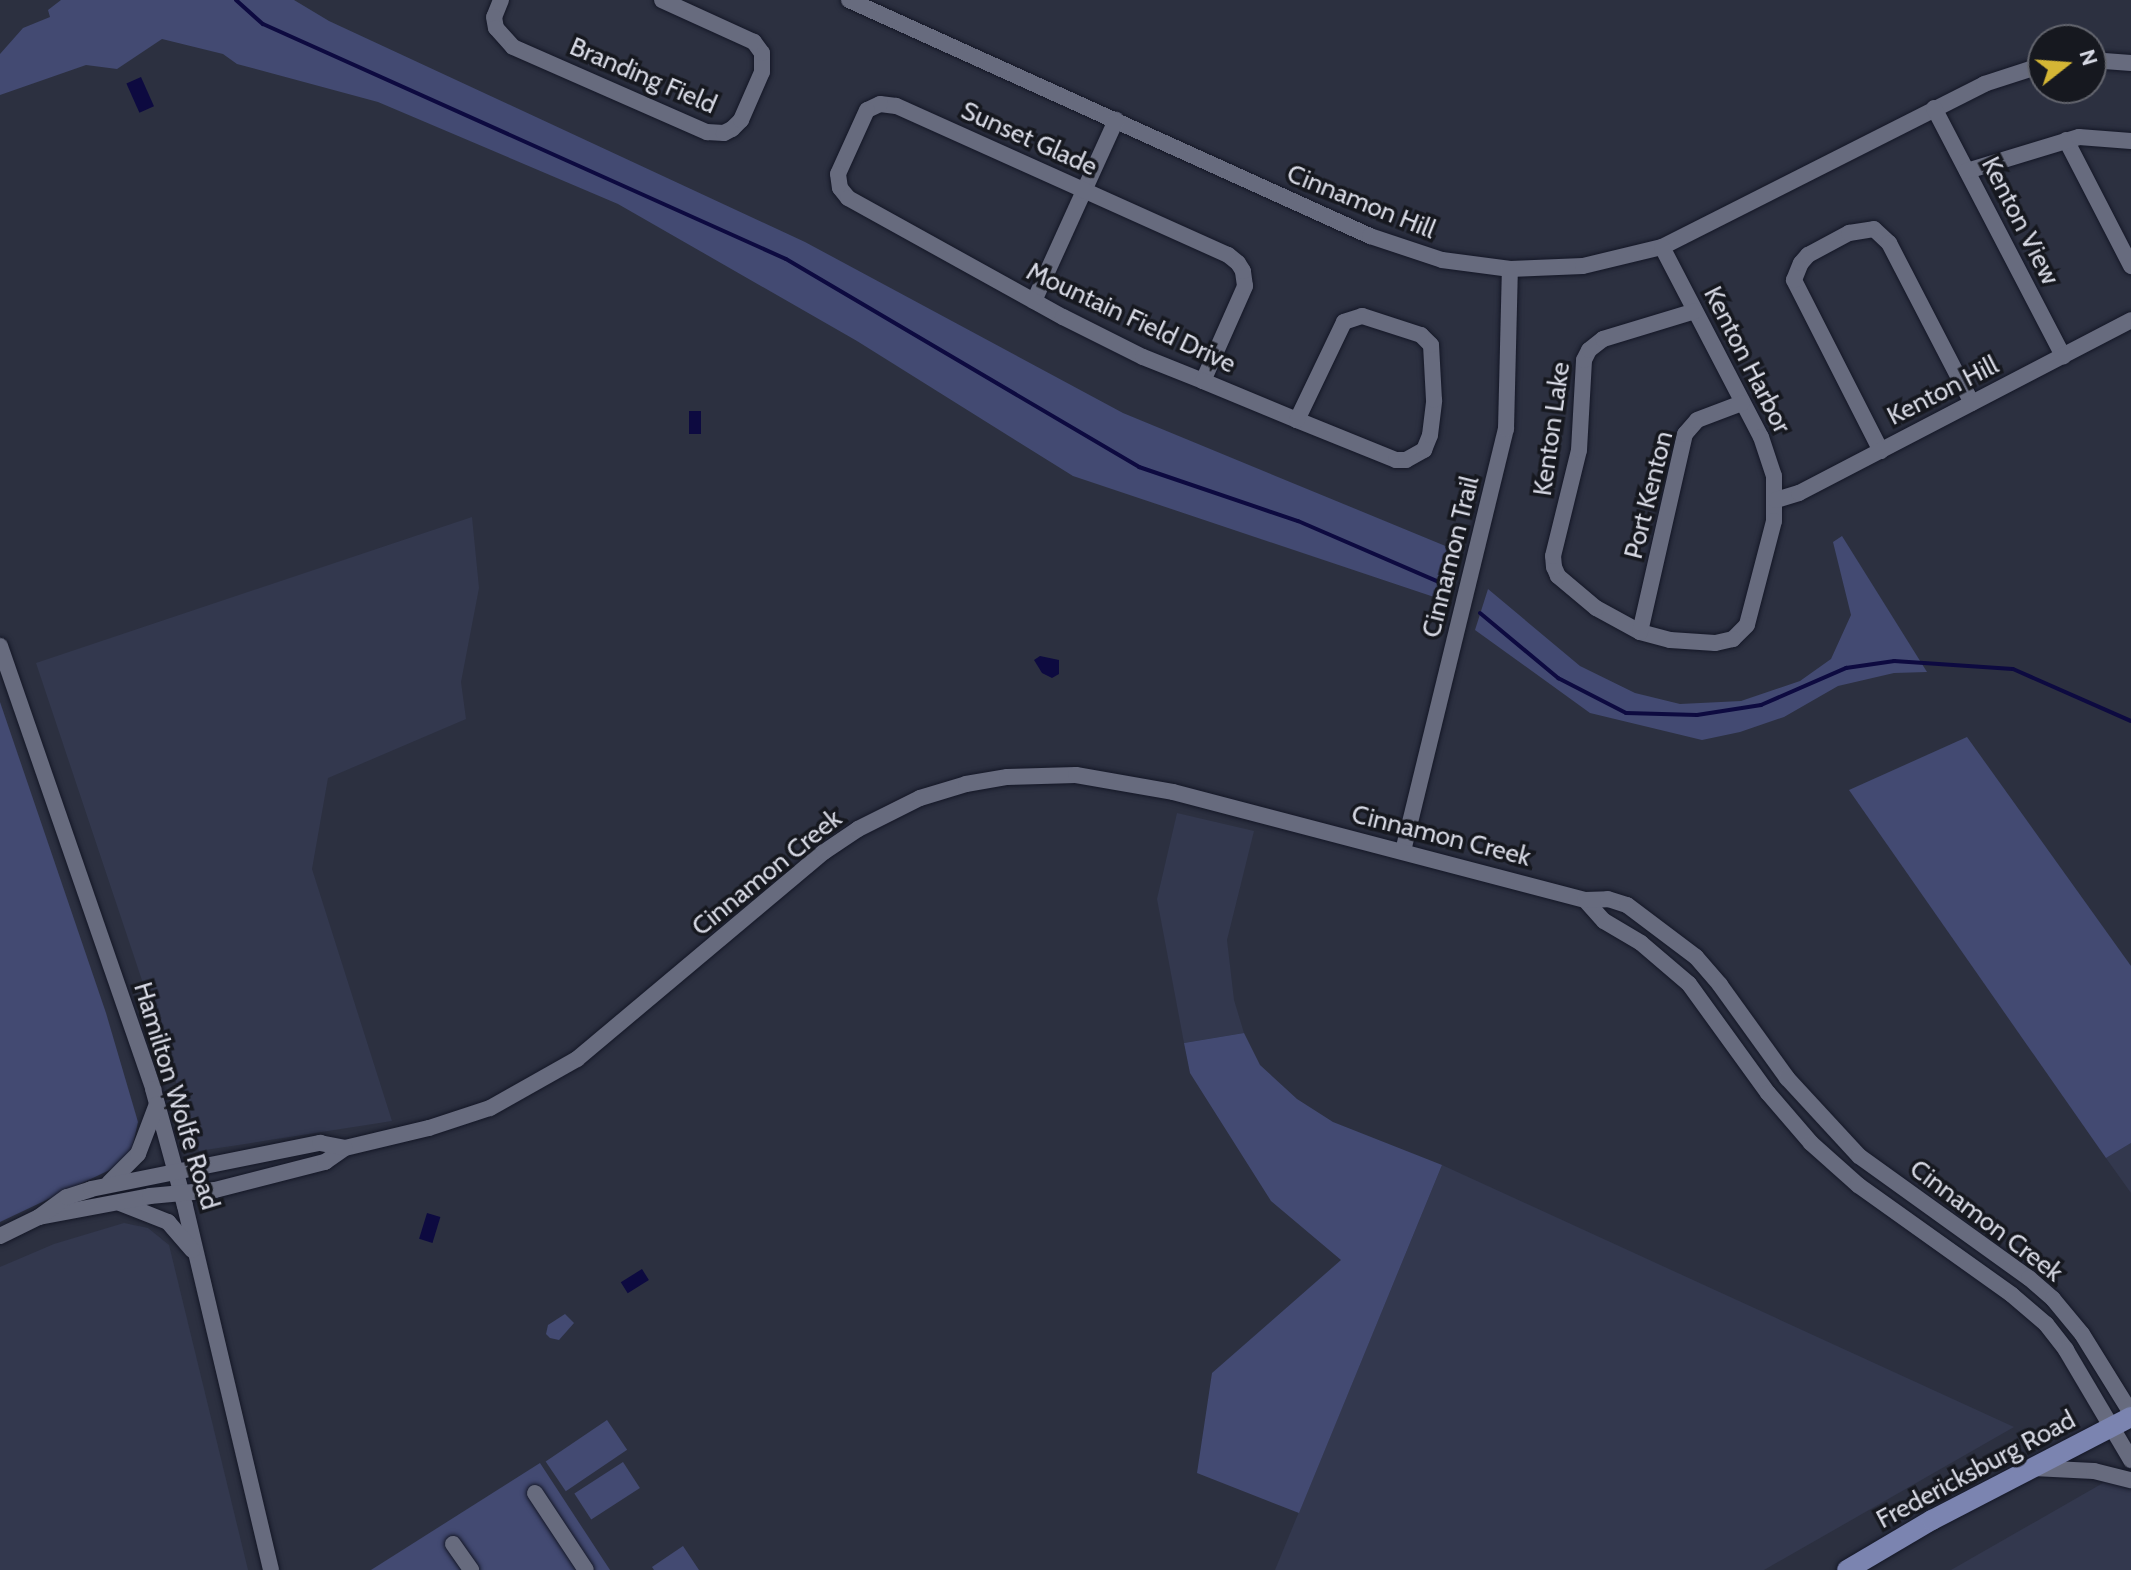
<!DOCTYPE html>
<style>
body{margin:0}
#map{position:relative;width:2131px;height:1570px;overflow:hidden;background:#2c3040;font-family:Cabin,sans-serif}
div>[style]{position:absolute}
.built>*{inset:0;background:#33384e}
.green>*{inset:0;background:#434a72;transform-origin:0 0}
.water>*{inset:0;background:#0d0a40;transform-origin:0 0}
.stream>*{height:4px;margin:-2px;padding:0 2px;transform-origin:2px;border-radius:2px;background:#0d0a40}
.roads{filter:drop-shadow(0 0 2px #141726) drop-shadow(0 0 2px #141726)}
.minor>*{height:16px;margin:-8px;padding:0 8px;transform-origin:8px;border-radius:8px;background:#676b7e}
.major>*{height:20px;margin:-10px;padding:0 10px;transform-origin:10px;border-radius:10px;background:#7b84b0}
span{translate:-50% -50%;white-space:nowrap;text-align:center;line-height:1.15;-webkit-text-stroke:7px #16181f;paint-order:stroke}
.street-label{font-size:26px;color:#d7d9e4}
.north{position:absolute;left:2027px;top:24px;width:80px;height:80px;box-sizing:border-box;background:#16181f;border:2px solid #63656e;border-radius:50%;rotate:73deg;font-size:22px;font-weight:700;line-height:32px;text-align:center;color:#d7d9e4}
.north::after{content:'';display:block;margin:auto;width:28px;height:36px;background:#d4b635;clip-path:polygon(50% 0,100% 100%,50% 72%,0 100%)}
</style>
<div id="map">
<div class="built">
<i style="clip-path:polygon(472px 517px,479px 588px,461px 682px,466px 719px,328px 778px,312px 869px,392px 1121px,199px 1151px,36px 663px)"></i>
<i style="clip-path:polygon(1177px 813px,1254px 831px,1227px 940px,1234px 1000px,1244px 1033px,1184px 1043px,1157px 899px)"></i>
<i style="clip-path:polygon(2131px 1143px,2131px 1193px,2106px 1158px)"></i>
<i style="clip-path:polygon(1442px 1165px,2014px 1427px,1764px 1570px,1275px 1570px)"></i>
<i style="clip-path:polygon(124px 1223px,148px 1228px,169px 1245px,248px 1570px,0 1570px,0 1267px,54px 1244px)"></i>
<i style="clip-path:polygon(2131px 1470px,2131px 1570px,1951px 1570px,2103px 1483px)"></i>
</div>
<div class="green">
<i style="clip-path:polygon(61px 0,294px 0,329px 21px,805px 242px,1123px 413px,1460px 552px,1449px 602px,1073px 476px,857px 341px,618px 204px,378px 102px,237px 64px,223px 54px,162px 39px,117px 69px,86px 65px,0 95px,0 54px,23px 28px,50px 17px,48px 10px)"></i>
<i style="clip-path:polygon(1842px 536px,1927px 672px,1894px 673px,1838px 686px,1784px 717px,1740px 732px,1702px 740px,1590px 713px,1475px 630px,1488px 589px,1580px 666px,1635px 693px,1680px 704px,1741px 701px,1800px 681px,1831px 659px,1851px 615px,1833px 542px)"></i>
<i style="clip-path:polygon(0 702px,106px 1013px,138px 1122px,132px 1149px,116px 1167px,0 1222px)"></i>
<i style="clip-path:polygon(1967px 737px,2131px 966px,2131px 1143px,2106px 1158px,1849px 790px)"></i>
<i style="clip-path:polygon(1244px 1033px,1260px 1065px,1297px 1099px,1333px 1122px,1442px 1165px,1299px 1513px,1197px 1473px,1212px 1373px,1341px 1260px,1271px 1201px,1190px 1073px,1184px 1043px)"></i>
<i style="clip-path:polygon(565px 1314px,574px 1323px,559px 1340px,550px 1338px,546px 1334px,548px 1325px)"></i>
<i style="left:607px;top:1420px;width:36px;height:74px;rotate:56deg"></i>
<i style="left:623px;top:1462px;width:31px;height:58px;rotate:57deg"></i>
<i style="clip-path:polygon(540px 1463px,610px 1570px,371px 1570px)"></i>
<i style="clip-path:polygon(683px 1546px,699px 1570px,654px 1570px,652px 1567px)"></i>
</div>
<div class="water">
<i style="left:141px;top:77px;width:32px;height:16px;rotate:66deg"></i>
<i style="left:689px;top:411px;width:12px;height:23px"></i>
<i style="clip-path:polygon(1040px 656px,1059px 660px,1059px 674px,1052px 678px,1042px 673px,1034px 660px)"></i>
<i style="left:427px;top:1213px;width:14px;height:27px;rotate:17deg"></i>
<i style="left:642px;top:1269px;width:13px;height:25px;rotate:58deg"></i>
</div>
<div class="stream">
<i style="left:236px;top:0;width:36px;rotate:42deg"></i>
<i style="left:263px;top:24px;width:573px;rotate:24.2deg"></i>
<i style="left:786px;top:259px;width:410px;rotate:30.5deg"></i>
<i style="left:1139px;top:467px;width:168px;rotate:18.8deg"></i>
<i style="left:1298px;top:521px;width:169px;rotate:23.4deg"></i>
<i style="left:1480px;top:613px;width:102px;rotate:39.8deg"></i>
<i style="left:1558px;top:678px;width:76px;rotate:27.2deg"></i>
<i style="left:1626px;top:713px;width:71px;rotate:1.6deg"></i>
<i style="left:1697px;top:715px;width:65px;rotate:-8.9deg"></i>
<i style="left:1761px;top:705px;width:93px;rotate:-23.5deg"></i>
<i style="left:1846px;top:668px;width:49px;rotate:-8.3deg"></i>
<i style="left:1894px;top:661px;width:119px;rotate:3.8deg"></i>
<i style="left:2013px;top:669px;width:129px;rotate:23.8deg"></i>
</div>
<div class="roads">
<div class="minor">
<i style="left:501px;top:0;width:18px;rotate:112deg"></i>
<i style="left:494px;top:17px;width:11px;rotate:80deg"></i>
<i style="left:496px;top:28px;width:25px;rotate:48deg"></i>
<i style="left:513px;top:47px;width:212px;rotate:23.7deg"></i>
<i style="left:707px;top:132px;width:17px;rotate:3deg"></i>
<i style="left:724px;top:133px;width:9px;rotate:-27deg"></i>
<i style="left:732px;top:129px;width:13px;rotate:-45deg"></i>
<i style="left:741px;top:120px;width:52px;rotate:-66.4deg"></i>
<i style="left:762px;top:72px;width:19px;rotate:-90deg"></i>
<i style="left:762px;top:53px;width:14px;rotate:-126deg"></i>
<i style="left:754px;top:42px;width:101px;rotate:-155.5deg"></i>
<i style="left:849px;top:0;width:572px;rotate:24.37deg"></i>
<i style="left:1370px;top:236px;width:76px;rotate:18.4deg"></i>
<i style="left:1442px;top:260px;width:69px;rotate:7.5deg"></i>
<i style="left:1510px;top:269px;width:73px;rotate:-2.4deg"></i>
<i style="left:1583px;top:266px;width:81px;rotate:-13.5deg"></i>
<i style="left:1662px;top:247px;width:361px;rotate:-26.8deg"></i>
<i style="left:1984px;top:84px;width:62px;rotate:-17.9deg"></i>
<i style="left:2091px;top:60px;width:40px;rotate:4.3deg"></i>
<i style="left:1934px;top:108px;width:280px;rotate:62.5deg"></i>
<i style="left:2066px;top:140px;width:142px;rotate:62.7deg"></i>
<i style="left:1967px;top:171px;width:117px;rotate:-16.9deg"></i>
<i style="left:2079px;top:137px;width:52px;rotate:4.4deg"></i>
<i style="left:1662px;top:247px;width:214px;rotate:62.5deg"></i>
<i style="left:1761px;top:437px;width:41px;rotate:71.6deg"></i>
<i style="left:1774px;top:476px;width:45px;rotate:90deg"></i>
<i style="left:1774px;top:521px;width:107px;rotate:104.6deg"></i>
<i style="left:1747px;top:625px;width:20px;rotate:135deg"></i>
<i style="left:1733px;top:639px;width:18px;rotate:167deg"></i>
<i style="left:1715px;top:643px;width:45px;rotate:-176.2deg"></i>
<i style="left:1670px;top:640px;width:31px;rotate:-165deg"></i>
<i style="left:1640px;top:632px;width:50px;rotate:-151.4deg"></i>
<i style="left:1596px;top:608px;width:50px;rotate:-139.9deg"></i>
<i style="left:1558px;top:576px;width:10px;rotate:-114deg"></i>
<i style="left:1554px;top:567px;width:11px;rotate:-95deg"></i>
<i style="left:1553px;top:556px;width:109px;rotate:-76.2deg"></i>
<i style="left:1579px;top:450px;width:90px;rotate:-86.8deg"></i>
<i style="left:1584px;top:360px;width:11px;rotate:-63deg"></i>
<i style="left:1589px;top:350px;width:18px;rotate:-38deg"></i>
<i style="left:1603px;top:339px;width:96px;rotate:-16.9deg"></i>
<i style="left:1034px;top:301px;width:199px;rotate:-65.6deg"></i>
<i style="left:1203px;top:381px;width:104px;rotate:-66.1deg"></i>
<i style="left:1245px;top:286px;width:15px;rotate:-98deg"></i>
<i style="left:1243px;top:271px;width:9px;rotate:-122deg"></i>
<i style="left:1238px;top:263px;width:13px;rotate:-141deg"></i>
<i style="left:1228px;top:255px;width:364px;rotate:-155.8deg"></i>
<i style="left:896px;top:106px;width:16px;rotate:-173deg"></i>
<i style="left:880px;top:104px;width:14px;rotate:155deg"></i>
<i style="left:867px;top:110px;width:70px;rotate:114.4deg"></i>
<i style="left:838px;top:174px;width:14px;rotate:82deg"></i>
<i style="left:840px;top:188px;width:13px;rotate:51deg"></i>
<i style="left:848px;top:198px;width:246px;rotate:29deg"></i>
<i style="left:1063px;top:317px;width:89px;rotate:26.6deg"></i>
<i style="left:1143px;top:357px;width:65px;rotate:21.8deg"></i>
<i style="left:1203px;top:381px;width:102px;rotate:22.5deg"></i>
<i style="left:1297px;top:420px;width:107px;rotate:22deg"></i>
<i style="left:1396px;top:460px;width:10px"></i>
<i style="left:1406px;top:460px;width:21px;rotate:-29deg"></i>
<i style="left:1424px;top:450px;width:16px;rotate:-68deg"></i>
<i style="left:1430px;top:435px;width:35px;rotate:-83deg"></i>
<i style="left:1434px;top:400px;width:55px;rotate:-93.1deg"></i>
<i style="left:1431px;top:345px;width:14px;rotate:-135deg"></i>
<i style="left:1421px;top:335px;width:62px;rotate:-162.1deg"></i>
<i style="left:1362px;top:316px;width:19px;rotate:162deg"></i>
<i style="left:1344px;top:322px;width:109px;rotate:115.6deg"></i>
<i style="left:1881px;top:451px;width:192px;rotate:-117deg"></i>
<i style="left:1794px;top:280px;width:18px;rotate:-68deg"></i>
<i style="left:1801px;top:263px;width:11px;rotate:-49deg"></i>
<i style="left:1808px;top:255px;width:47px;rotate:-28.2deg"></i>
<i style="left:1849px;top:233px;width:25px;rotate:-9deg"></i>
<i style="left:1874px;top:229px;width:21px;rotate:43deg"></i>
<i style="left:1889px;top:243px;width:180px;rotate:62.6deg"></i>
<i style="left:1776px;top:500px;width:24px;rotate:-17deg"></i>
<i style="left:1799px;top:493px;width:374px;rotate:-27.5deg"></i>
<i style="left:1640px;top:632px;width:203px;rotate:-77.2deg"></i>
<i style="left:1685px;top:434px;width:18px;rotate:-49deg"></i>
<i style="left:1697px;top:420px;width:48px;rotate:-20.7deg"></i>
<i style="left:0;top:646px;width:469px;rotate:70.9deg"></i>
<i style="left:153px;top:1089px;width:121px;rotate:74.7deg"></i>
<i style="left:185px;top:1206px;width:374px;rotate:76.7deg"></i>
<i style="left:1403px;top:851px;width:434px;rotate:-76.3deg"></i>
<i style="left:1506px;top:429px;width:160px;rotate:-88.6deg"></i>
<i style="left:1585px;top:900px;width:28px;rotate:48deg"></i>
<i style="left:1604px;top:921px;width:43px;rotate:30.7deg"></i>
<i style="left:1641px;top:943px;width:63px;rotate:40.5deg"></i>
<i style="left:1689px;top:984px;width:135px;rotate:54.1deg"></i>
<i style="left:1768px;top:1093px;width:66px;rotate:49.3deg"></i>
<i style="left:1811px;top:1143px;width:63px;rotate:41.8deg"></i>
<i style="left:1858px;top:1185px;width:189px;rotate:35.5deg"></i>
<i style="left:2012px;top:1295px;width:45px;rotate:40.5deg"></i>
<i style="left:2046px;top:1324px;width:33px;rotate:52deg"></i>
<i style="left:2066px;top:1350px;width:128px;rotate:59.4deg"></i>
<i style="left:109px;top:1183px;width:41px;rotate:-45deg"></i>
<i style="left:138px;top:1154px;width:53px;rotate:-69.2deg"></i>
<i style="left:120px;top:1203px;width:52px;rotate:21.6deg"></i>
<i style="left:168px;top:1222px;width:37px;rotate:49deg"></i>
<i style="left:39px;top:1217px;width:113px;rotate:-10.7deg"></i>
<i style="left:150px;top:1196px;width:65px;rotate:-5.3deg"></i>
<i style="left:215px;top:1190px;width:114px;rotate:-14.3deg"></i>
<i style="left:325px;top:1162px;width:24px;rotate:-35deg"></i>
<i style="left:345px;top:1148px;width:86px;rotate:-13.4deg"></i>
<i style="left:429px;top:1128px;width:64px;rotate:-18.2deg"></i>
<i style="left:490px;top:1108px;width:100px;rotate:-29.4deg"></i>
<i style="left:577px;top:1059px;width:322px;rotate:-40deg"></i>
<i style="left:824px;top:852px;width:41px;rotate:-34.1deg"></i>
<i style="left:858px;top:829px;width:69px;rotate:-26.6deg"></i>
<i style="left:920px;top:798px;width:48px;rotate:-16.9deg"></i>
<i style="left:966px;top:784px;width:42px;rotate:-9.7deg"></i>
<i style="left:1007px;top:777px;width:69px;rotate:-1.7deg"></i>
<i style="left:1076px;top:775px;width:98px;rotate:9.9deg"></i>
<i style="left:1173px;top:792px;width:426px;rotate:14.7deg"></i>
<i style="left:1585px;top:900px;width:23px;rotate:-2deg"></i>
<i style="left:1608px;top:899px;width:20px;rotate:18deg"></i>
<i style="left:1627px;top:905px;width:86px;rotate:37deg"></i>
<i style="left:1696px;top:957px;width:37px;rotate:49deg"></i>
<i style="left:1720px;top:985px;width:115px;rotate:54.2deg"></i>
<i style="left:1787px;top:1078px;width:106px;rotate:47.3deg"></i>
<i style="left:1859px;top:1156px;width:209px;rotate:35.7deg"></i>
<i style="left:2029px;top:1278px;width:32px;rotate:41deg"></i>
<i style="left:2053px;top:1299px;width:45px;rotate:50.4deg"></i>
<i style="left:2082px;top:1334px;width:93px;rotate:58.2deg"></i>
<i style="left:0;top:1236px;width:43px;rotate:-26deg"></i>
<i style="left:39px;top:1217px;width:34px;rotate:-36deg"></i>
<i style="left:67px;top:1197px;width:25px;rotate:-18deg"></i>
<i style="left:91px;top:1189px;width:234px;rotate:-11.4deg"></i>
<i style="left:320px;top:1143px;width:25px;rotate:11deg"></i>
<i style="left:2033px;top:1468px;width:61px;rotate:2.8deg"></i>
<i style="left:2094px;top:1471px;width:38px;rotate:14deg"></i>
<i style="left:535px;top:1493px;width:92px;rotate:56.5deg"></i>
<i style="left:453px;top:1544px;width:32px;rotate:55deg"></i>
</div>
<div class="major">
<i style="left:1847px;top:1570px;width:99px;rotate:-30.5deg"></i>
<i style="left:1932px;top:1520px;width:224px;rotate:-27.4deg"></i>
</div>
</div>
<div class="street-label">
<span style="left:643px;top:76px;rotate:23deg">Branding Field</span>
<span style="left:1029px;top:139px;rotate:24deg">Sunset Glade</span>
<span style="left:1361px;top:202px;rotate:22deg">Cinnamon Hill</span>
<span style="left:2020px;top:221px;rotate:63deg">Kenton View</span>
<span style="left:1131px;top:318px;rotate:25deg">Mountain Field Drive</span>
<span style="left:1747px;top:360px;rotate:63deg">Kenton Harbor</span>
<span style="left:1943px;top:391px;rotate:-27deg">Kenton Hill</span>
<span style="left:1552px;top:429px;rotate:-82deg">Kenton Lake</span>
<span style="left:1649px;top:495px;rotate:-76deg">Port Kenton</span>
<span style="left:1451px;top:557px;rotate:-76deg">Cinnamon Trail</span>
<span style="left:1441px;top:836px;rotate:14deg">Cinnamon Creek</span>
<span style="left:767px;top:873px;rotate:-39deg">Cinnamon Creek</span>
<span style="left:176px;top:1096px;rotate:73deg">Hamilton Wolfe Road</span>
<span style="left:1986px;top:1221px;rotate:37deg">Cinnamon Creek</span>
<span style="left:1976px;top:1470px;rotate:-28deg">Fredericksburg Road</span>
</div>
<div class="north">N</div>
</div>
